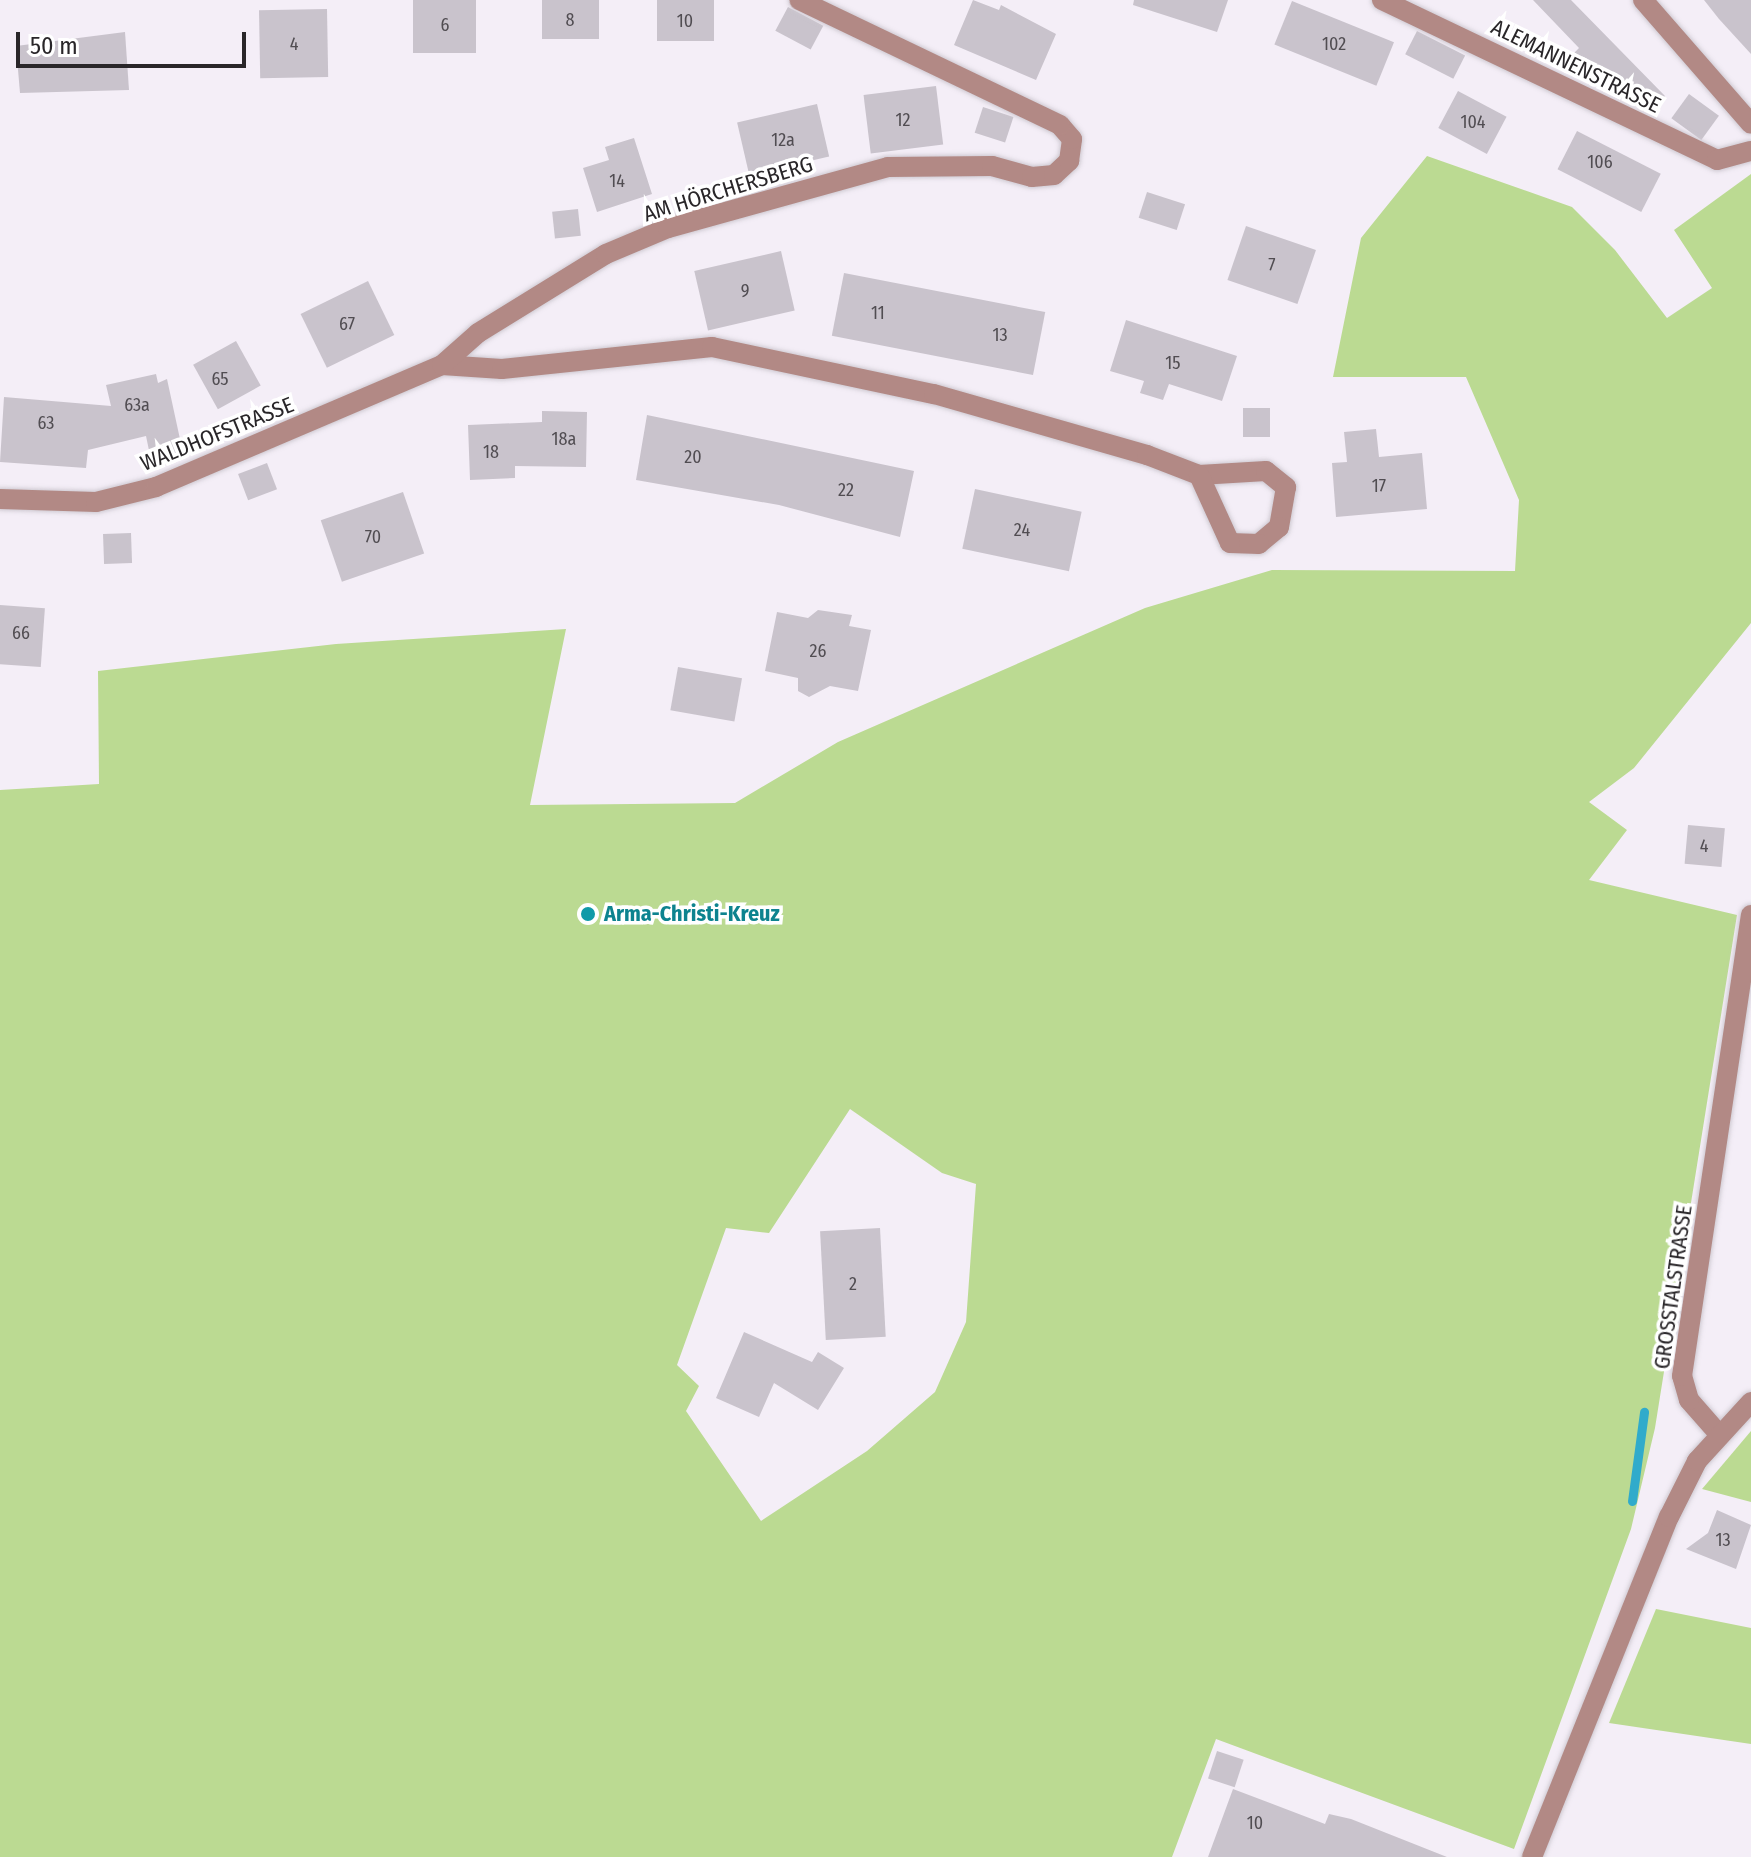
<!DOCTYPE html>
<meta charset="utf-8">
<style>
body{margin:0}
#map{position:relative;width:1751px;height:1857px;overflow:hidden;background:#f4eef7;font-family:"Fira Sans Condensed",sans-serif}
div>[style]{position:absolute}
.green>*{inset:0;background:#bbda92}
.stream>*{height:9px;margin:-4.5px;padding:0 4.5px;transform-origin:4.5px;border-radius:4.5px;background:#30abcb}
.building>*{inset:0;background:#c9c3cc;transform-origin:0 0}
.roads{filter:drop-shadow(0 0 2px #cfcad2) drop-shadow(0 0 2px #cfcad2)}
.street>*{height:20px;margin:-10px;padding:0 10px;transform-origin:10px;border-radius:10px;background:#b28985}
.dots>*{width:22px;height:22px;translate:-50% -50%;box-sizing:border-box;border:4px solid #fff;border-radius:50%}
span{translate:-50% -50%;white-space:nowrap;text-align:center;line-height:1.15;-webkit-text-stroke:7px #fff;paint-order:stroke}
.number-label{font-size:18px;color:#514d52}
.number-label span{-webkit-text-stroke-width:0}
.street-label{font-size:22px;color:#292629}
.culture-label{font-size:22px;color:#0d838f;font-weight:700}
.left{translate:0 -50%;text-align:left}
.scale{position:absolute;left:16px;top:32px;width:230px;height:36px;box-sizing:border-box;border:4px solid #292629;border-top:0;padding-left:10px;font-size:24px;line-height:28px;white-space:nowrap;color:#292629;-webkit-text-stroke:6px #fff;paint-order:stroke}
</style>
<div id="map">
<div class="green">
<i style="clip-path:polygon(evenodd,1427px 156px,1572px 207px,1615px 250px,1667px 318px,1712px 288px,1674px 230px,1751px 174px,1751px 623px,1634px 768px,1589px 802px,1627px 830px,1589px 880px,1737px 915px,1655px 1428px,1631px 1529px,1514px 1849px,1216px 1739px,1172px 1857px,0 1857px,0 790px,99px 784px,98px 671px,336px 644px,566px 629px,530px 805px,735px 803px,838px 742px,1145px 608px,1272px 570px,1515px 571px,1519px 500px,1466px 377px,1333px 377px,1361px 238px,1427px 156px,850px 1109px,942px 1173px,976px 1184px,966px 1322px,935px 1392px,867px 1451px,761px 1521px,686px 1411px,699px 1386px,677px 1365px,726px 1228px,769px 1233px,850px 1109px)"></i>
<i style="clip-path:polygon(1751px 1431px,1751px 1502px,1702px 1489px)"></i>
<i style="clip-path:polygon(1656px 1609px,1751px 1628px,1751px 1744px,1609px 1723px)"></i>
</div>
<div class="stream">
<i style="left:1632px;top:1501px;width:90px;rotate:-82.3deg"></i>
</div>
<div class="building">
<i style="left:413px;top:0;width:63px;height:53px"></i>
<i style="left:542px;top:0;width:57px;height:39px"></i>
<i style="left:657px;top:0;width:57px;height:41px"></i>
<i style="clip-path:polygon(973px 0,999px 10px,1001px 5px,1056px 34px,1036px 80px,954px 45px)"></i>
<i style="clip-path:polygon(1134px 0,1228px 0,1217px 32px,1133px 5px)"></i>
<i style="clip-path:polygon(1533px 0,1571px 0,1665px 96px,1648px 113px,1608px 74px,1601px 81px,1574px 53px,1579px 48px)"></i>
<i style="clip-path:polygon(1704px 0,1751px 0,1751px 54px,1719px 19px)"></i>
<i style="left:1292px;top:1px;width:110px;height:47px;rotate:22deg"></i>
<i style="left:788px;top:7px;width:40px;height:27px;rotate:28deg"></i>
<i style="left:327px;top:9px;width:68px;height:68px;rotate:89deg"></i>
<i style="left:1417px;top:31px;width:54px;height:26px;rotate:27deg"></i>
<i style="clip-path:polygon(125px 32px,129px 90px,20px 93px,16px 46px)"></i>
<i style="left:936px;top:86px;width:59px;height:73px;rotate:83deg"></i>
<i style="left:1458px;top:91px;width:55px;height:42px;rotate:28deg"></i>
<i style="left:1689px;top:94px;width:37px;height:30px;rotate:36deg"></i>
<i style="left:817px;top:104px;width:54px;height:82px;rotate:77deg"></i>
<i style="left:983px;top:107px;width:32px;height:27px;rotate:18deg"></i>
<i style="left:1577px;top:131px;width:94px;height:43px;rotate:27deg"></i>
<i style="clip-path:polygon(634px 138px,652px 194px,597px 212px,583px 168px,609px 160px,605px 147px)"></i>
<i style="left:1147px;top:192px;width:40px;height:27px;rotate:18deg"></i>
<i style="left:578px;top:209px;width:27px;height:26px;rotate:84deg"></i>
<i style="left:1246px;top:226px;width:74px;height:57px;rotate:19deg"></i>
<i style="left:781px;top:251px;width:61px;height:89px;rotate:77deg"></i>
<i style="left:844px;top:273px;width:205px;height:64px;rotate:11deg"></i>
<i style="left:368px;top:281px;width:60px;height:75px;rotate:64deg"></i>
<i style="clip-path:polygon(1126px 320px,1237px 356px,1222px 401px,1169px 384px,1163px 400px,1140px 393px,1144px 381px,1110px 371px)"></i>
<i style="left:236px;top:341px;width:51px;height:49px;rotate:61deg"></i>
<i style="clip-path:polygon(156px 374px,158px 383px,167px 379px,183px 453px,151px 460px,146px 436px,88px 450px,86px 468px,0 462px,4px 397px,111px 406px,106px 385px)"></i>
<i style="left:1243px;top:408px;width:27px;height:29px"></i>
<i style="clip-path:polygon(542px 411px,587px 412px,586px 467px,515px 466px,515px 478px,470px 480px,468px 425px,542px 422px)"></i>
<i style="clip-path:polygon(647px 415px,914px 471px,900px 537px,779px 505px,636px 480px)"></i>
<i style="clip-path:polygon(1376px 429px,1379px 457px,1422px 453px,1427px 509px,1336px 517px,1332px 463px,1347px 462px,1344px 432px)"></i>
<i style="left:267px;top:463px;width:28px;height:31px;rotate:69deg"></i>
<i style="left:975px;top:489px;width:109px;height:61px;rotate:12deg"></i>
<i style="left:403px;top:492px;width:65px;height:87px;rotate:71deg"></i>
<i style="left:131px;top:533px;width:30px;height:28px;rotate:88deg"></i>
<i style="left:0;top:605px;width:45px;height:59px;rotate:4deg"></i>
<i style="clip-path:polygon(818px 610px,852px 615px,849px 626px,871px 630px,858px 691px,830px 686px,809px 697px,798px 691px,798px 678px,765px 671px,777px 612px,808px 618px)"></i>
<i style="left:678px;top:667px;width:65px;height:44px;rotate:10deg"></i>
<i style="left:1688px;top:825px;width:37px;height:39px;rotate:5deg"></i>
<i style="left:880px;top:1228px;width:109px;height:60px;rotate:87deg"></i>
<i style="clip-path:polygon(744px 1332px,812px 1362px,818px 1352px,844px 1368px,818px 1410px,774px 1383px,759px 1417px,716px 1398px)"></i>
<i style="clip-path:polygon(1717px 1510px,1751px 1525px,1736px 1569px,1686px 1549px,1708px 1533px)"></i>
<i style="left:1217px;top:1751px;width:28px;height:29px;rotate:18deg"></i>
<i style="clip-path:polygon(1233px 1789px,1325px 1824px,1329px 1814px,1351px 1819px,1447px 1857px,1208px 1857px)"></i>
</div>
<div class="roads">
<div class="street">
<i style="left:1382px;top:0;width:371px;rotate:25.5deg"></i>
<i style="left:1717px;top:160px;width:35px;rotate:-15deg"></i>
<i style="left:1643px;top:0;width:164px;rotate:48.9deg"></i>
<i style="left:442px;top:365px;width:60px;rotate:3.8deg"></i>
<i style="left:502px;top:369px;width:211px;rotate:-6deg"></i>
<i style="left:712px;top:347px;width:227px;rotate:12deg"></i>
<i style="left:934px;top:394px;width:222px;rotate:16deg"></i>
<i style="left:1147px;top:455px;width:56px;rotate:21deg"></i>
<i style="left:1199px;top:475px;width:67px;rotate:-3.4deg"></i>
<i style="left:1266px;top:471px;width:26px;rotate:39deg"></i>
<i style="left:1286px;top:487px;width:41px;rotate:99.9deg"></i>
<i style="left:1279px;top:527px;width:26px;rotate:140deg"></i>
<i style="left:1259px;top:544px;width:29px;rotate:-178deg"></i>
<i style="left:1230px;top:543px;width:75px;rotate:-114.5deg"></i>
<i style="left:0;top:499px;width:96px;rotate:1.8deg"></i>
<i style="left:96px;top:502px;width:62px;rotate:-14deg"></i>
<i style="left:156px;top:487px;width:311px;rotate:-23.1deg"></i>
<i style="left:442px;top:365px;width:48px;rotate:-41.6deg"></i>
<i style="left:478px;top:333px;width:150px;rotate:-31.7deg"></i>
<i style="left:606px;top:254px;width:67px;rotate:-22.8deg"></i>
<i style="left:668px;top:228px;width:228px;rotate:-15.5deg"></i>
<i style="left:888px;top:167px;width:104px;rotate:-0.6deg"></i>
<i style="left:992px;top:166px;width:41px;rotate:15.4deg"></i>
<i style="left:1032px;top:177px;width:22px;rotate:-5deg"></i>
<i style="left:1054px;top:175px;width:21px;rotate:-43deg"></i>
<i style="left:1069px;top:161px;width:22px;rotate:-82deg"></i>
<i style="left:1072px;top:139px;width:18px;rotate:-131deg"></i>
<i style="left:1060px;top:125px;width:289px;rotate:-154.4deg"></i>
<i style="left:1718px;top:1433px;width:44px;rotate:-131.3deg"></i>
<i style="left:1689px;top:1400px;width:25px;rotate:-106deg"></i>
<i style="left:1682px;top:1376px;width:466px;rotate:-81.5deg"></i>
<i style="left:1532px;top:1857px;width:367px;rotate:-68.1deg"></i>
<i style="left:1669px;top:1517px;width:63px;rotate:-63.4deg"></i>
<i style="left:1697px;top:1461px;width:80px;rotate:-47.5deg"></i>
</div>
</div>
<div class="dots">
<i style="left:588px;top:914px;background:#0f9aa8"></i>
</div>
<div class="number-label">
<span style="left:570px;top:20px">8</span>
<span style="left:685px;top:21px">10</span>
<span style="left:445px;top:25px">6</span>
<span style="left:294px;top:44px">4</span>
<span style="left:1334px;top:44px">102</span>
<span style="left:903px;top:120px">12</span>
<span style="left:1473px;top:122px">104</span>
<span style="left:783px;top:140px">12a</span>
<span style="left:1600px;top:162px">106</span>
<span style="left:617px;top:181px">14</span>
<span style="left:1272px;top:265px">7</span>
<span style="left:745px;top:291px">9</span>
<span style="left:878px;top:313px">11</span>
<span style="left:347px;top:324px">67</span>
<span style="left:1000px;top:335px">13</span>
<span style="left:1173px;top:363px">15</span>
<span style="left:220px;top:379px">65</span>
<span style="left:137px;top:405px">63a</span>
<span style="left:46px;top:423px">63</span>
<span style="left:564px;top:439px">18a</span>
<span style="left:491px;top:452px">18</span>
<span style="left:693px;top:457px">20</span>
<span style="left:1379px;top:486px">17</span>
<span style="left:846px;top:490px">22</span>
<span style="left:1022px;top:530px">24</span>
<span style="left:373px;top:537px">70</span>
<span style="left:21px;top:633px">66</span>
<span style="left:818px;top:651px">26</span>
<span style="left:1704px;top:846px">4</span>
<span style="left:853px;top:1284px">2</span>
<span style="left:1723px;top:1540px">13</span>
<span style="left:1255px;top:1823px">10</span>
</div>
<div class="street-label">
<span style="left:1576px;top:66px;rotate:26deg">ALEMANNENSTRASSE</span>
<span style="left:728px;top:189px;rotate:-17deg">AM HÖRCHERSBERG</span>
<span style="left:217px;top:434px;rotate:-22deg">WALDHOFSTRASSE</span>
<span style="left:1673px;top:1287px;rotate:-82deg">GROSSTALSTRASSE</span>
</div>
<div class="culture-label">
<span class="left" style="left:604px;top:914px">Arma-Christi-Kreuz</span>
</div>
<div class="scale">50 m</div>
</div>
